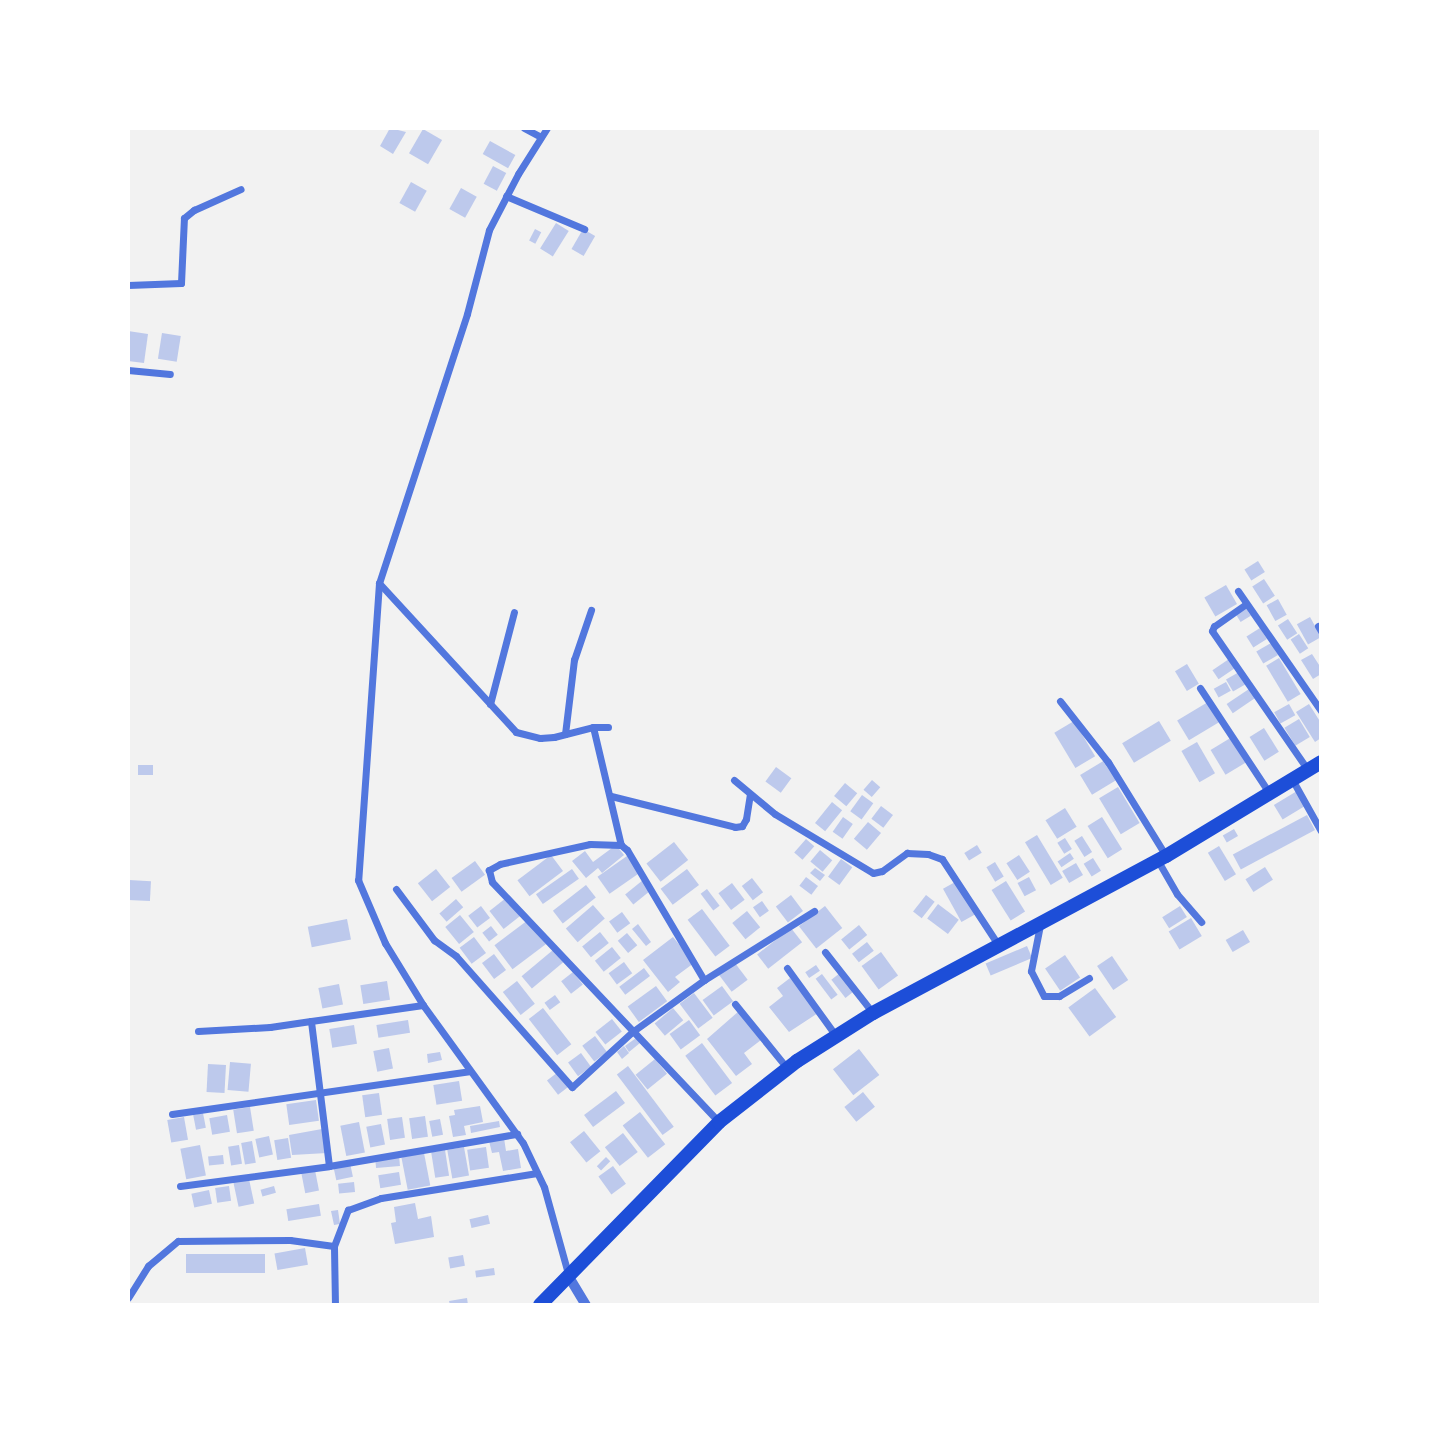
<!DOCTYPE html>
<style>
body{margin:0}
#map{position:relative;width:1449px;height:1433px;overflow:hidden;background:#f2f2f2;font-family:Cabin,sans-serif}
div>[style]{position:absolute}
.building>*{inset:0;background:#bdc9ec;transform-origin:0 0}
.minor>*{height:7px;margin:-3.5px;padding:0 3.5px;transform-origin:3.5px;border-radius:3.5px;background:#5277de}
.tertiary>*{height:10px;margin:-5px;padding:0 5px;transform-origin:5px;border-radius:5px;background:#5277de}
.primary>*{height:14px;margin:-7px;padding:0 7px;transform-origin:7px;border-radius:7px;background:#1d4ed8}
span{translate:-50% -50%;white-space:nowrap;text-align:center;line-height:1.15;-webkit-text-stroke:6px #fff;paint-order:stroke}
.frame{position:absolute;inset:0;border:130px solid #fff;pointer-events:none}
</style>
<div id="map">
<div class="building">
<i style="clip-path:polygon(390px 128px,406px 132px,393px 154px,380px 146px)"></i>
<i style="left:423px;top:129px;width:22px;height:28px;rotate:30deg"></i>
<i style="left:490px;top:141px;width:29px;height:15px;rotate:29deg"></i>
<i style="left:493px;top:166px;width:15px;height:20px;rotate:28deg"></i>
<i style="left:411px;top:182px;width:18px;height:24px;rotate:29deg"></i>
<i style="left:461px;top:188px;width:18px;height:24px;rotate:29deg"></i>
<i style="left:556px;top:223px;width:15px;height:30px;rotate:32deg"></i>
<i style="left:535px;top:229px;width:7px;height:13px;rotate:27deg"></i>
<i style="left:583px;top:229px;width:14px;height:23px;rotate:30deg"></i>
<i style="clip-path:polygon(128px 331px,148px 334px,144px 363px,128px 361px)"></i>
<i style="left:162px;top:333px;width:19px;height:26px;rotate:9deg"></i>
<i style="left:1258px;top:561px;width:13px;height:16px;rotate:58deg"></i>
<i style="left:1264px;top:579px;width:20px;height:14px;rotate:57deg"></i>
<i style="left:1226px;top:585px;width:22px;height:25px;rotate:60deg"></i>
<i style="left:1278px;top:599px;width:18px;height:13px;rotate:61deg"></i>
<i style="left:1246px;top:608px;width:9px;height:12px;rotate:58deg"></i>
<i style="left:1310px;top:617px;width:23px;height:15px;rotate:61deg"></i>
<i style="left:1288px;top:619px;width:17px;height:12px;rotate:57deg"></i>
<i style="left:1260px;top:628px;width:13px;height:16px;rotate:58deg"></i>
<i style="left:1299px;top:634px;width:17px;height:10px;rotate:57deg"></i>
<i style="left:1271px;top:643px;width:14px;height:17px;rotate:60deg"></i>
<i style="clip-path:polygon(1312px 654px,1321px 668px,1321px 674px,1313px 679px,1301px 660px)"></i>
<i style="left:1279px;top:658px;width:42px;height:15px;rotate:59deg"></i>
<i style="left:1229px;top:659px;width:11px;height:20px;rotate:56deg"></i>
<i style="left:1187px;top:664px;width:23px;height:14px;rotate:59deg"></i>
<i style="left:1239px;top:672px;width:14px;height:15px;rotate:60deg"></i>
<i style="left:1226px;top:682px;width:10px;height:14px;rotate:61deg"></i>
<i style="left:1249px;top:689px;width:11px;height:27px;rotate:56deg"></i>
<i style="left:1208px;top:702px;width:23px;height:36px;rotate:59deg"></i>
<i style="left:1289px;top:704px;width:13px;height:17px;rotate:61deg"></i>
<i style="clip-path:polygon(1309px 704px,1321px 723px,1321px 738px,1315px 742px,1296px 712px)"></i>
<i style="left:1299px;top:719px;width:21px;height:17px;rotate:59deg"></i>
<i style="left:1074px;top:721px;width:41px;height:23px;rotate:59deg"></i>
<i style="left:1159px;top:721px;width:23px;height:43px;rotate:59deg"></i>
<i style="left:1264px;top:728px;width:28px;height:17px;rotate:58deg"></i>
<i style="left:1232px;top:737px;width:29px;height:25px;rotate:59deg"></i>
<i style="left:1197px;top:742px;width:36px;height:18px;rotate:60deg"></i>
<i style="left:1105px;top:760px;width:23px;height:29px;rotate:59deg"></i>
<i style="left:138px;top:765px;width:15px;height:10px"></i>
<i style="left:776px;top:767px;width:19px;height:18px;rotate:36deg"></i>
<i style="left:872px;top:780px;width:11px;height:13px;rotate:41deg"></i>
<i style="left:845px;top:783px;width:16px;height:17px;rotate:40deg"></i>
<i style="left:1118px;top:787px;width:42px;height:22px;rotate:59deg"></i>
<i style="left:1297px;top:791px;width:17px;height:27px;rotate:59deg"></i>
<i style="left:862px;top:795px;width:14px;height:20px;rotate:36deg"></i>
<i style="left:832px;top:802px;width:13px;height:27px;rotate:39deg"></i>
<i style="left:881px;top:806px;width:15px;height:16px;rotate:37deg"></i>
<i style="left:1065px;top:808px;width:22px;height:23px;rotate:58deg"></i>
<i style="left:1307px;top:815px;width:17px;height:84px;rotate:62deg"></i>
<i style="left:843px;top:817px;width:12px;height:18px;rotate:35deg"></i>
<i style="left:1102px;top:817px;width:38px;height:17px;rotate:58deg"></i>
<i style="left:868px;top:822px;width:17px;height:22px;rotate:40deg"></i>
<i style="left:1234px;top:829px;width:8px;height:13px;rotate:60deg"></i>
<i style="left:1037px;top:835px;width:50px;height:14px;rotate:59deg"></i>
<i style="left:1082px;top:836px;width:19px;height:9px;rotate:58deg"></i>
<i style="left:1065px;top:838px;width:13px;height:9px;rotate:58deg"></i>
<i style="left:806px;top:839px;width:11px;height:18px;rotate:41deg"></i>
<i style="left:674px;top:842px;width:23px;height:35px;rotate:52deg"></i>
<i style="clip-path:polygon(616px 845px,624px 855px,602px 873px,598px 868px,586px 878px,572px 861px,585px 851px,593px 862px)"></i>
<i style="left:977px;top:845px;width:9px;height:15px;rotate:58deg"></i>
<i style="left:1219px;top:846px;width:33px;height:13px;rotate:59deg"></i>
<i style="left:820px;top:850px;width:16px;height:15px;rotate:40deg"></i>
<i style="left:1070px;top:853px;width:7px;height:15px;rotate:56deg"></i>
<i style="left:551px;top:855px;width:20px;height:42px;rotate:53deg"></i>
<i style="left:1019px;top:855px;width:20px;height:15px;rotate:57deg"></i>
<i style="left:627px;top:856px;width:21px;height:36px;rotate:55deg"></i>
<i style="left:1093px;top:858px;width:15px;height:11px;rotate:58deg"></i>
<i style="left:841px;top:859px;width:14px;height:22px;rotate:36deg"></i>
<i style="left:475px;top:861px;width:17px;height:29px;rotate:54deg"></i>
<i style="left:995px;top:862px;width:17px;height:10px;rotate:59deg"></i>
<i style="left:1076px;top:863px;width:14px;height:16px;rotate:60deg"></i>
<i style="left:1265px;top:867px;width:15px;height:23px;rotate:58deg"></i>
<i style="clip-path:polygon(815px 868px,825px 875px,820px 881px,810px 873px)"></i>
<i style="left:436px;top:869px;width:23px;height:23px;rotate:52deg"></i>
<i style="left:572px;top:869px;width:12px;height:44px;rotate:55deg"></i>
<i style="left:687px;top:869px;width:20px;height:33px;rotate:53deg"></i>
<i style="left:806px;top:877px;width:15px;height:11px;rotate:37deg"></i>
<i style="left:1029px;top:877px;width:15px;height:13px;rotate:62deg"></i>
<i style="left:752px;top:878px;width:18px;height:13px;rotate:52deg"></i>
<i style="left:129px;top:880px;width:22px;height:20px;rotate:3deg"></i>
<i style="left:643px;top:880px;width:13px;height:23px;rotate:51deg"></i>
<i style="left:957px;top:881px;width:38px;height:16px;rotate:61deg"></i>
<i style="left:1006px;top:881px;width:36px;height:17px;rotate:58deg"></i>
<i style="left:732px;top:883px;width:21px;height:17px;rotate:53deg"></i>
<i style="left:586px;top:885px;width:16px;height:42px;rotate:52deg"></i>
<i style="left:707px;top:889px;width:21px;height:8px;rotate:53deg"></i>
<i style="left:791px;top:895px;width:20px;height:19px;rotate:53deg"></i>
<i style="left:926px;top:895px;width:11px;height:21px;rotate:38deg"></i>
<i style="left:506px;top:898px;width:23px;height:21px;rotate:52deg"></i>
<i style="left:456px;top:899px;width:11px;height:22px;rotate:49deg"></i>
<i style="left:762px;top:901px;width:12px;height:11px;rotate:55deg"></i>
<i style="left:938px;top:904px;width:26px;height:18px;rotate:37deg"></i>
<i style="left:593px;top:905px;width:18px;height:36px;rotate:49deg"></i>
<i style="left:481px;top:906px;width:15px;height:16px;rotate:53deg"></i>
<i style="left:825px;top:906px;width:28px;height:33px;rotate:52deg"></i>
<i style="left:1180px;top:906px;width:13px;height:21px;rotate:58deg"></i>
<i style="left:702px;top:909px;width:46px;height:18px;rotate:53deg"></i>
<i style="left:747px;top:911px;width:21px;height:19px;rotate:51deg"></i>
<i style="left:622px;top:912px;width:14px;height:16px;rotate:54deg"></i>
<i style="left:460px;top:915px;width:22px;height:19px;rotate:51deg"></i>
<i style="left:1191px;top:918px;width:21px;height:26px;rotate:59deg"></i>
<i style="left:347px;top:919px;width:21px;height:40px;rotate:79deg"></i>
<i style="left:528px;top:920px;width:30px;height:42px;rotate:53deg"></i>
<i style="clip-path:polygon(638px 924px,651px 942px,646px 946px,632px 929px)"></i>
<i style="left:859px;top:925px;width:13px;height:23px;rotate:51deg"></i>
<i style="left:491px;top:926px;width:11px;height:11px;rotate:52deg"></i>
<i style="left:791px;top:928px;width:18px;height:43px;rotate:52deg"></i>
<i style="left:1243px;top:930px;width:14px;height:20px;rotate:60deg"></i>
<i style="left:600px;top:932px;width:14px;height:23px;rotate:51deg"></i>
<i style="left:627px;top:933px;width:16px;height:12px;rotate:50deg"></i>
<i style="left:474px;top:937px;width:20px;height:18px;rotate:53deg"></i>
<i style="clip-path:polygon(673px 937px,694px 963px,675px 977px,680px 982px,668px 992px,643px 960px)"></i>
<i style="left:867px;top:942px;width:11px;height:19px;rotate:52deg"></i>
<i style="left:1027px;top:946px;width:13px;height:45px;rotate:67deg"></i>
<i style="left:612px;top:947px;width:14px;height:22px;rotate:51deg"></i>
<i style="left:553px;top:950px;width:16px;height:41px;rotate:50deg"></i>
<i style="left:881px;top:952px;width:29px;height:24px;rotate:54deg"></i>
<i style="left:494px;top:954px;width:20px;height:15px;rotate:53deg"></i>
<i style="left:1065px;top:955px;width:27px;height:24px;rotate:56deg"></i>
<i style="left:1112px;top:956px;width:29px;height:18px;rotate:56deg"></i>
<i style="left:624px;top:962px;width:14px;height:19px;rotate:54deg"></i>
<i style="left:735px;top:963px;width:21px;height:20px;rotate:53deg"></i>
<i style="left:816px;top:965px;width:7px;height:13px;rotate:56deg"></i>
<i style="left:644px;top:968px;width:10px;height:31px;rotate:53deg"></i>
<i style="left:573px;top:972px;width:16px;height:15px;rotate:52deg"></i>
<i style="left:840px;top:973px;width:23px;height:11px;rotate:52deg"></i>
<i style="left:822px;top:974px;width:26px;height:8px;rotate:53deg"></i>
<i style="clip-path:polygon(790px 978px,818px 1013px,789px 1032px,769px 1007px,783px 996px,777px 988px)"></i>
<i style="left:387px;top:981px;width:19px;height:27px;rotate:81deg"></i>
<i style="left:517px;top:981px;width:29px;height:18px;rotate:52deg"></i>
<i style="left:339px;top:984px;width:21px;height:21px;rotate:79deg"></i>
<i style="left:656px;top:986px;width:19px;height:35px;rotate:54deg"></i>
<i style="left:722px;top:986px;width:19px;height:24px;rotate:54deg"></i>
<i style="left:1095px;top:988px;width:36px;height:33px;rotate:54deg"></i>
<i style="left:694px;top:993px;width:31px;height:18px;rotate:53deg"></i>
<i style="left:555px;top:995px;width:9px;height:13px;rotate:54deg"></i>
<i style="left:543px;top:1008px;width:46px;height:18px;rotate:52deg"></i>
<i style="left:673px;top:1008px;width:16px;height:24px;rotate:50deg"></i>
<i style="clip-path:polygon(739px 1011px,761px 1040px,744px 1053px,752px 1064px,736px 1076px,707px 1039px)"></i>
<i style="left:612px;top:1019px;width:16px;height:21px;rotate:52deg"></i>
<i style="left:408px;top:1020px;width:13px;height:32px;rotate:81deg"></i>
<i style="left:689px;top:1020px;width:19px;height:24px;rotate:54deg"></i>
<i style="left:354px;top:1025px;width:19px;height:25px;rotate:81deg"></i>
<i style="left:595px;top:1036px;width:20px;height:16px;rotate:53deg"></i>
<i style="clip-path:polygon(636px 1038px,640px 1043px,629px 1052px,625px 1046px)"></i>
<i style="left:702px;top:1043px;width:50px;height:21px;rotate:53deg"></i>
<i style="clip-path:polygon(624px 1046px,629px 1053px,622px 1059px,617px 1052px)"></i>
<i style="left:389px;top:1048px;width:21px;height:16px;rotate:79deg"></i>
<i style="left:859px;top:1049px;width:33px;height:33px;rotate:52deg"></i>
<i style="clip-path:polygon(440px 1052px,442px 1060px,428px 1063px,427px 1054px)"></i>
<i style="left:581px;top:1053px;width:17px;height:16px;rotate:54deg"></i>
<i style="left:655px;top:1059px;width:19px;height:25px;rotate:51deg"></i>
<i style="left:230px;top:1062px;width:21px;height:28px;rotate:5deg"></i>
<i style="left:208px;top:1064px;width:18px;height:28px;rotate:3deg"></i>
<i style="left:628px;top:1066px;width:76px;height:14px;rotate:53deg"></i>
<i style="left:558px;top:1072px;width:18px;height:14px;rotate:52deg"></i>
<i style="left:459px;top:1081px;width:20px;height:26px;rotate:81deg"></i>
<i style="left:616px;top:1091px;width:15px;height:40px;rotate:53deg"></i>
<i style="left:863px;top:1092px;width:19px;height:24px;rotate:51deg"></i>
<i style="left:379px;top:1093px;width:22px;height:17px;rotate:82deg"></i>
<i style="left:316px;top:1100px;width:21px;height:30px;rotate:82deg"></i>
<i style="clip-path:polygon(480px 1106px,483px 1122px,464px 1126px,466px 1135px,453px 1137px,449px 1116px,455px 1115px,454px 1110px)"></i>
<i style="left:250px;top:1107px;width:24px;height:17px;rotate:81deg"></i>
<i style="left:640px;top:1112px;width:41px;height:22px;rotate:52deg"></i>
<i style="left:203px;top:1113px;width:15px;height:10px;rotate:79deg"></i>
<i style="left:227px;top:1115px;width:17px;height:18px;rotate:80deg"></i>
<i style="left:425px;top:1116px;width:21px;height:16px;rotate:82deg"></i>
<i style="left:184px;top:1117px;width:23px;height:17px;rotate:80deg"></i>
<i style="left:402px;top:1117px;width:21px;height:15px;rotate:82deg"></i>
<i style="left:440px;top:1119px;width:16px;height:11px;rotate:79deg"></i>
<i style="clip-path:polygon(499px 1121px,500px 1127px,471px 1133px,470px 1126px)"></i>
<i style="left:359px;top:1122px;width:31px;height:19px;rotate:79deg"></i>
<i style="left:381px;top:1124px;width:21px;height:15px;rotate:79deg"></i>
<i style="clip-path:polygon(322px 1129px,327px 1153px,292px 1155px,289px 1135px)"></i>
<i style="left:584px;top:1131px;width:26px;height:18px;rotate:51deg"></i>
<i style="left:623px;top:1133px;width:24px;height:23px;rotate:52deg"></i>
<i style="left:269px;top:1136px;width:19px;height:14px;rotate:78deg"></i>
<i style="left:288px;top:1138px;width:20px;height:14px;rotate:81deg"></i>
<i style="clip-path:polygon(504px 1138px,506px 1151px,518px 1149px,521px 1168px,503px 1171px,499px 1152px,492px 1153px,489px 1141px)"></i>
<i style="left:252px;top:1141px;width:22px;height:11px;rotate:80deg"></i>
<i style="left:200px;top:1145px;width:31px;height:20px;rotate:79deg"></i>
<i style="left:239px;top:1145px;width:19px;height:11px;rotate:81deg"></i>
<i style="left:464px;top:1147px;width:29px;height:17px;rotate:80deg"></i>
<i style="left:486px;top:1147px;width:21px;height:19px;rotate:82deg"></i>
<i style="left:445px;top:1150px;width:26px;height:14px;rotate:81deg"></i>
<i style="left:424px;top:1153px;width:33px;height:23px;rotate:79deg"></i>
<i style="left:223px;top:1155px;width:9px;height:15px;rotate:84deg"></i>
<i style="left:399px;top:1155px;width:11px;height:24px;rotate:85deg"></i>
<i style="left:606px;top:1157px;width:6px;height:13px;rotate:45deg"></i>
<i style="left:350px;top:1163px;width:14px;height:17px;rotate:78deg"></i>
<i style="left:613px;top:1166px;width:22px;height:18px;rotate:54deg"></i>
<i style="left:315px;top:1170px;width:21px;height:14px;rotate:79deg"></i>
<i style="left:399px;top:1172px;width:13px;height:21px;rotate:81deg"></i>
<i style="left:249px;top:1179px;width:25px;height:16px;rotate:78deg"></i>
<i style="left:354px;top:1182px;width:10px;height:16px;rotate:84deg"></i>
<i style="left:229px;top:1186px;width:15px;height:14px;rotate:82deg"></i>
<i style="left:274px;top:1186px;width:7px;height:14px;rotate:74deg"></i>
<i style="left:209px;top:1190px;width:14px;height:18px;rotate:78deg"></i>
<i style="clip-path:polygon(415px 1203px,418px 1219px,431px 1216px,434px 1237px,395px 1244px,391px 1223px,396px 1222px,394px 1207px)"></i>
<i style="left:319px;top:1204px;width:12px;height:33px;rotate:81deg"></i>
<i style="clip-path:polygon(338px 1210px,340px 1224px,334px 1225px,331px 1211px)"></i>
<i style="left:488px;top:1215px;width:9px;height:19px;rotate:77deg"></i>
<i style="left:305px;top:1248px;width:17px;height:31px;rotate:80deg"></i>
<i style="left:186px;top:1254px;width:79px;height:19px"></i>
<i style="left:463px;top:1255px;width:11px;height:15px;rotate:80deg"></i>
<i style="left:494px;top:1268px;width:7px;height:19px;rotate:82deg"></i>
<i style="clip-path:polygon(467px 1298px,468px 1305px,450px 1305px,449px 1301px)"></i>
</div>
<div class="minor">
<i style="left:524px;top:128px;width:19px;rotate:28deg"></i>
<i style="left:547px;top:128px;width:54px;rotate:122.2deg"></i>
<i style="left:518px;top:174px;width:63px;rotate:117.4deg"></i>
<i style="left:489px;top:230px;width:87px;rotate:104.7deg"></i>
<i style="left:467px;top:314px;width:283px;rotate:108.1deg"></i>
<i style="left:379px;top:583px;width:298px;rotate:94deg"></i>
<i style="left:358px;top:880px;width:69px;rotate:66.8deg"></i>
<i style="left:385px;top:943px;width:73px;rotate:58.5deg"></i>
<i style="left:423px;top:1005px;width:170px;rotate:54.1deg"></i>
<i style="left:523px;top:1143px;width:49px;rotate:64.5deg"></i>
<i style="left:544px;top:1187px;width:93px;rotate:74.5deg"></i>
<i style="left:506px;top:196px;width:85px;rotate:22.9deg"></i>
<i style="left:128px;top:285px;width:53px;rotate:-2.2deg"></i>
<i style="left:181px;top:283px;width:65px;rotate:-87.4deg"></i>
<i style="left:184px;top:218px;width:13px;rotate:-39deg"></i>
<i style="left:194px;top:210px;width:51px;rotate:-24.1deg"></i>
<i style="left:128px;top:370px;width:42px;rotate:5.4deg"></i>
<i style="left:379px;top:583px;width:202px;rotate:47.4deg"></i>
<i style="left:516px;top:732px;width:25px;rotate:14deg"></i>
<i style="left:540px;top:738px;width:14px;rotate:-4deg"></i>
<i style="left:554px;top:737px;width:40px;rotate:-14.4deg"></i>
<i style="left:593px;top:727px;width:121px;rotate:76.7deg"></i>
<i style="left:1238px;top:591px;width:146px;rotate:55.3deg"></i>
<i style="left:1246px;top:604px;width:39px;rotate:145deg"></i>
<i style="left:1214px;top:626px;width:5px;rotate:112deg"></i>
<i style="left:1212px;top:631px;width:169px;rotate:55.4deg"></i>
<i style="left:1318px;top:626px;width:6px;rotate:59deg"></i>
<i style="left:1200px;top:688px;width:127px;rotate:56.6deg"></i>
<i style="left:1060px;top:701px;width:78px;rotate:51.8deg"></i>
<i style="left:1108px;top:762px;width:110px;rotate:58.3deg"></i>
<i style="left:490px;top:704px;width:95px;rotate:-75.4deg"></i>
<i style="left:593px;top:727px;width:15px"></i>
<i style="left:565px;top:734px;width:75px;rotate:-83.1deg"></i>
<i style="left:574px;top:660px;width:53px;rotate:-71.2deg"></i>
<i style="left:734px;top:780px;width:53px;rotate:39.7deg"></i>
<i style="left:775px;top:814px;width:114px;rotate:31deg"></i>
<i style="left:873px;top:873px;width:9px;rotate:-13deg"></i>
<i style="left:882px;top:871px;width:31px;rotate:-36deg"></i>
<i style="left:907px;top:853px;width:21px;rotate:3deg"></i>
<i style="left:928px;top:854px;width:15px;rotate:20deg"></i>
<i style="left:942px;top:859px;width:104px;rotate:56.8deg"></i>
<i style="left:1293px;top:781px;width:57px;rotate:60.8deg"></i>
<i style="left:611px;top:796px;width:128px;rotate:14deg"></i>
<i style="left:735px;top:827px;width:7px;rotate:-8deg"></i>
<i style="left:742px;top:826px;width:8px;rotate:-60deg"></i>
<i style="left:746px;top:819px;width:24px;rotate:-81deg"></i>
<i style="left:1158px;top:861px;width:38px;rotate:60deg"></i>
<i style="left:1177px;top:894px;width:37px;rotate:49deg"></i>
<i style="left:396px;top:889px;width:64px;rotate:53.3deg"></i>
<i style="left:434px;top:940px;width:27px;rotate:36deg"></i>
<i style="left:456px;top:956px;width:175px;rotate:48.5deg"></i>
<i style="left:572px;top:1087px;width:81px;rotate:-42.5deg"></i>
<i style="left:632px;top:1032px;width:89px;rotate:-35.8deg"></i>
<i style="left:704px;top:980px;width:130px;rotate:-32.1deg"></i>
<i style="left:1040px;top:925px;width:47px;rotate:101.1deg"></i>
<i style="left:1031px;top:971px;width:28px;rotate:63deg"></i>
<i style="left:1044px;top:996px;width:15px"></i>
<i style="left:1059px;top:996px;width:35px;rotate:-31deg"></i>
<i style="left:825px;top:952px;width:78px;rotate:51.8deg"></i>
<i style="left:787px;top:968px;width:84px;rotate:54.2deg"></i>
<i style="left:704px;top:980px;width:151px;rotate:-120.6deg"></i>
<i style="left:627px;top:850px;width:8px;rotate:-140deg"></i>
<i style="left:621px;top:845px;width:31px;rotate:-178deg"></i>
<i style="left:590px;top:844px;width:92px;rotate:167.5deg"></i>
<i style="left:500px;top:864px;width:13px;rotate:151deg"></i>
<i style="left:489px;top:870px;width:12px;rotate:76deg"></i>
<i style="left:492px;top:882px;width:330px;rotate:46.6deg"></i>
<i style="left:735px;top:1004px;width:82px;rotate:50.9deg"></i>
<i style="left:198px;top:1031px;width:72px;rotate:-3.2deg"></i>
<i style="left:270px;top:1027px;width:41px;rotate:-8.3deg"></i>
<i style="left:172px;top:1114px;width:300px;rotate:-8.2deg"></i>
<i style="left:329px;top:1166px;width:146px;rotate:-97.1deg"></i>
<i style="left:311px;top:1021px;width:113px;rotate:-8.1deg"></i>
<i style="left:180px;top:1186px;width:150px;rotate:-7.6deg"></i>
<i style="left:329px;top:1166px;width:191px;rotate:-9.7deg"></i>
<i style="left:128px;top:1298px;width:38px;rotate:-58deg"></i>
<i style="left:148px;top:1266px;width:39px;rotate:-40deg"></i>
<i style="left:178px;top:1241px;width:112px;rotate:-0.5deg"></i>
<i style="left:290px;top:1240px;width:44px;rotate:7.8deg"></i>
<i style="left:335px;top:1305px;width:59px;rotate:-91deg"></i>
<i style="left:334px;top:1246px;width:39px;rotate:-69deg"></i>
<i style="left:348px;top:1210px;width:35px;rotate:-20deg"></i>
<i style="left:381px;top:1198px;width:158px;rotate:-9.1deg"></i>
</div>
<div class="tertiary">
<i style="left:569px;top:1277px;width:33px;rotate:59deg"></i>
</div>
<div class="primary">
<i style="left:540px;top:1305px;width:256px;rotate:-45.6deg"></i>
<i style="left:719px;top:1122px;width:99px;rotate:-38deg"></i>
<i style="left:797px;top:1061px;width:90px;rotate:-32.3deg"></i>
<i style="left:873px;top:1013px;width:332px;rotate:-28.2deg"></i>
<i style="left:1166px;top:856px;width:181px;rotate:-31.2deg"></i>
</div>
<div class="frame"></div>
</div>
